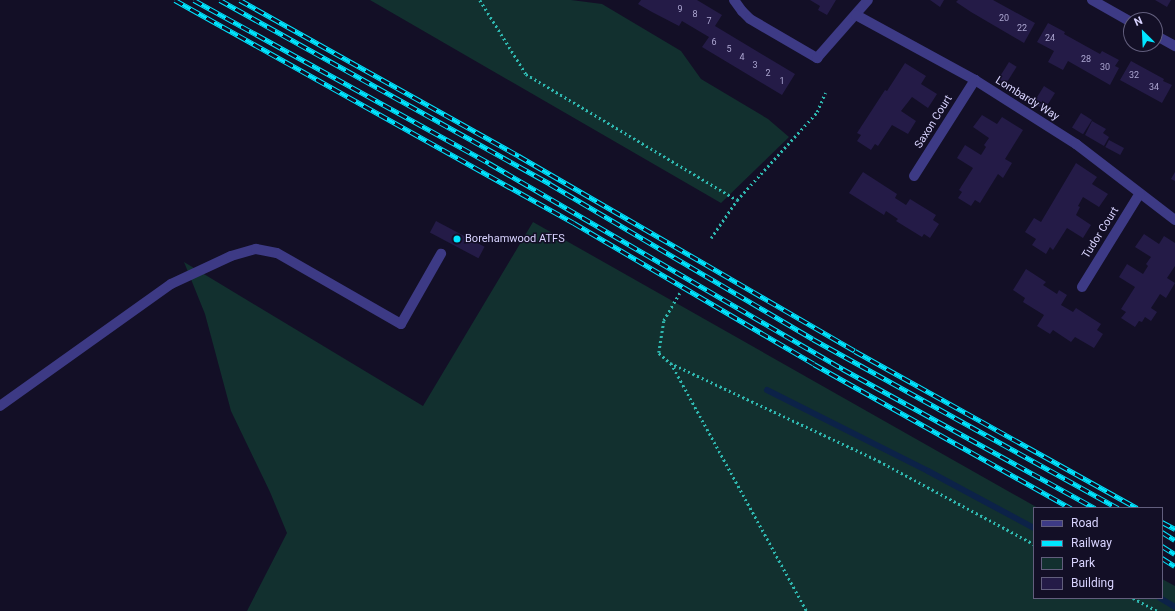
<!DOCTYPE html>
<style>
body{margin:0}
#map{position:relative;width:1175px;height:611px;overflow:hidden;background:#130f26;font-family:Roboto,sans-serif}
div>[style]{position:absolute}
.green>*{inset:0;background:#12302f}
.stream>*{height:6px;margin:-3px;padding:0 3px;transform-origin:3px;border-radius:3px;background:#0c2248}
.building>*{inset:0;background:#241b47;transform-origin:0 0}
.path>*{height:2.5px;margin-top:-1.25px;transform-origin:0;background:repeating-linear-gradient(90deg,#2fb8b0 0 2px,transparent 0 5px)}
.minor>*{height:10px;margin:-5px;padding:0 5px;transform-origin:5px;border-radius:5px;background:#3d3a85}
.rail>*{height:4.5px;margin-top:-2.25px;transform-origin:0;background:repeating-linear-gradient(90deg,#130f26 0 9px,#00e5ff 0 18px);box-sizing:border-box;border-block:1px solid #00e5ff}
.dots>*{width:11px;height:11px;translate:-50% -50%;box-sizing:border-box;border:2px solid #130f26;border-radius:50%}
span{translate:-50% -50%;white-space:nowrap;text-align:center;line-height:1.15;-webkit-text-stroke:3px #130f26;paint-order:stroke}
.number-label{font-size:9px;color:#aca6d1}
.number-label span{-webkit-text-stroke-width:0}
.street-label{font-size:11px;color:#d9d4ff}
.poi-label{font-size:11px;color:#d9d4ff}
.left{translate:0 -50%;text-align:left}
.legend{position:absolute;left:1033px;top:507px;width:130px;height:92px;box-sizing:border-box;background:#130f26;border:1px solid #625e7d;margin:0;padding:5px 7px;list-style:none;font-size:12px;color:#d9d4ff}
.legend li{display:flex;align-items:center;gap:8px;height:20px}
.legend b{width:20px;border:1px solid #625e7d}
.north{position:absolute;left:1123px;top:12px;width:40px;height:40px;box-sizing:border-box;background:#130f26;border:1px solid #625e7d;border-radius:50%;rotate:336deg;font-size:11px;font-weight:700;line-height:16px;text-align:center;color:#d9d4ff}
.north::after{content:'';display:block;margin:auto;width:14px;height:18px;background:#00e5ff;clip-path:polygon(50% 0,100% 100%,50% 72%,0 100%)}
</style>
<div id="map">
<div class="green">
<i style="clip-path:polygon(370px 0,571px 0,602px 4px,681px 51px,701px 79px,768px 119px,789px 137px,721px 203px)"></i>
<i style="clip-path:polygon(533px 222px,1038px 508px,1034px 508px,1034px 598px,1162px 598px,1162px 579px,1175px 586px,1175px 611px,247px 611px,287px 533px,270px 492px,231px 411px,205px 314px,184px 262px,423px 406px)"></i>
</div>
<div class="stream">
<i style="left:767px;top:390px;width:180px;rotate:26.7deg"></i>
<i style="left:928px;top:471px;width:120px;rotate:28.3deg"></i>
<i style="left:1160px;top:598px;width:17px;rotate:31deg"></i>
</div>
<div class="building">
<i style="clip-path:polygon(641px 0,697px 0,722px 15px,715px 26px,795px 74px,782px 95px,702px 47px,709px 37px,682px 21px,679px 26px,652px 12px,638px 4px)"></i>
<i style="clip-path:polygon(810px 0,836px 0,827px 15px,818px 10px,820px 6px)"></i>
<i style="clip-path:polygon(930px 0,944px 0,940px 7px)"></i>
<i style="clip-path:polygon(958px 0,993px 0,1035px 23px,1024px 43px,971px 12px,956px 2px)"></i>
<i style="clip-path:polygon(1155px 0,1171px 0,1167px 7px)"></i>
<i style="clip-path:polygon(1048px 23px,1065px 32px,1064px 34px,1100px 54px,1102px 51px,1119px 60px,1115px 66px,1119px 68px,1110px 85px,1068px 61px,1063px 70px,1048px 62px,1054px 51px,1037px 42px)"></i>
<i style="clip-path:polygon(1131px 61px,1164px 79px,1163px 81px,1172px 85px,1162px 103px,1120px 80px)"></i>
<i style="left:1009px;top:62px;width:9px;height:20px;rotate:32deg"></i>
<i style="clip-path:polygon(905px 63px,926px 76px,921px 84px,937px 94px,928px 108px,912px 97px,901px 111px,916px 121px,908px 134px,892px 125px,878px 146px,875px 144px,871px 150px,857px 141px,861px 135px,857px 133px,885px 90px,887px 91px)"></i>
<i style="left:1044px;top:86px;width:13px;height:20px;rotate:32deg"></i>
<i style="left:1081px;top:113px;width:13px;height:17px;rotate:32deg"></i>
<i style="clip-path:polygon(982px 115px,997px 124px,1002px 117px,1023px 130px,1005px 159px,1012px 163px,1003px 178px,998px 174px,980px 203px,975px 200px,971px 206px,958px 198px,962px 192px,959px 190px,973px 168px,957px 158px,965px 145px,981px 155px,986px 147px,984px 145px,989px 138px,973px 127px)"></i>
<i style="clip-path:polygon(1092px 121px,1106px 129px,1103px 133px,1109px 137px,1104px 146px,1085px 135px)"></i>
<i style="left:1109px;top:140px;width:17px;height:8px;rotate:28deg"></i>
<i style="clip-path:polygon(1076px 163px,1097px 177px,1092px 184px,1108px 194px,1099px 207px,1083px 197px,1078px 206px,1080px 207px,1076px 215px,1091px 225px,1083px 238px,1067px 228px,1053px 250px,1050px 247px,1046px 254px,1032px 245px,1036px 239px,1025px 232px,1034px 218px,1041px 222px)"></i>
<i style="clip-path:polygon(863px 172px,897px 194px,895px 198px,906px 205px,910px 199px,936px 215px,933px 220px,939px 224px,930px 238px,924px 234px,922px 237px,896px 221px,898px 219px,886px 211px,884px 215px,849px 193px)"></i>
<i style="clip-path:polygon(1175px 172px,1175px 181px,1171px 179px)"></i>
<i style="left:436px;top:221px;width:55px;height:13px;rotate:28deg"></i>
<i style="clip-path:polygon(1144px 234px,1159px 244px,1164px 236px,1175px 243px,1175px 266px,1167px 278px,1175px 283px,1166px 298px,1160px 294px,1151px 308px,1157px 312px,1151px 321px,1145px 317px,1142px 322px,1139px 321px,1135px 327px,1121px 318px,1126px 312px,1121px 309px,1135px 287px,1119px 277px,1127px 264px,1143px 274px,1148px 266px,1146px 264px,1151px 257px,1135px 247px)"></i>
<i style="clip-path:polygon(1026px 269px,1046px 282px,1043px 285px,1057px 294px,1059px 290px,1067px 295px,1061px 305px,1073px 312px,1076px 308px,1101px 324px,1097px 330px,1103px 334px,1094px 348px,1075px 337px,1071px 342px,1053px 330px,1050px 334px,1037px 326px,1044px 315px,1023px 302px,1025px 298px,1013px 290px)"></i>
</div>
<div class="path">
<i style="left:480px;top:0;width:87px;rotate:58.1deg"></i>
<i style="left:526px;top:74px;width:246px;rotate:30.8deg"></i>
<i style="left:711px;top:238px;width:46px;rotate:-55.6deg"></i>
<i style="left:737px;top:200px;width:119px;rotate:-47.7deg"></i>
<i style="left:817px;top:112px;width:21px;rotate:-67deg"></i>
<i style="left:680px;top:293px;width:32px;rotate:120deg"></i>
<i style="left:664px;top:321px;width:32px;rotate:99deg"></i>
<i style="left:659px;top:353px;width:15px;rotate:42deg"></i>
<i style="left:670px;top:363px;width:231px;rotate:25.1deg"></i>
<i style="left:879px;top:461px;width:176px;rotate:28.2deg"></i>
<i style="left:671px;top:363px;width:283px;rotate:61.3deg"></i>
<i style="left:1133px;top:598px;width:27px;rotate:28deg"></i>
</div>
<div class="minor">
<i style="left:734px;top:0;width:14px;rotate:54deg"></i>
<i style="left:742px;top:11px;width:11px;rotate:45deg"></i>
<i style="left:750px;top:19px;width:78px;rotate:30.2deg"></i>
<i style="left:817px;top:58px;width:77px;rotate:-48.7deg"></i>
<i style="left:1092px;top:0;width:45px;rotate:29.4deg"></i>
<i style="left:856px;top:15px;width:136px;rotate:28.6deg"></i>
<i style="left:975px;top:80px;width:120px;rotate:32.4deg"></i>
<i style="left:1076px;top:144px;width:125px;rotate:37.5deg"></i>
<i style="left:1155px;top:35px;width:23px;rotate:29deg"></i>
<i style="left:914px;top:176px;width:114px;rotate:-57.6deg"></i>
<i style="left:1082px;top:287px;width:110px;rotate:-58.3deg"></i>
<i style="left:0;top:406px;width:210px;rotate:-35.5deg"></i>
<i style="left:171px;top:284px;width:66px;rotate:-25deg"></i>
<i style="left:231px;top:256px;width:26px;rotate:-16deg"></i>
<i style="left:256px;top:249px;width:21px;rotate:11deg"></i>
<i style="left:277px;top:253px;width:143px;rotate:29.8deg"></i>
<i style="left:401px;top:324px;width:81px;rotate:-60.3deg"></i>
</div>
<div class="rail">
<i style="left:175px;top:0;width:457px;rotate:29.2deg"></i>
<i style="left:574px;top:223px;width:278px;rotate:30.4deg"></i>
<i style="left:814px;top:364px;width:295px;rotate:29.3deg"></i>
<i style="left:194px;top:0;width:337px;rotate:28.9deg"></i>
<i style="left:489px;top:163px;width:410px;rotate:30.2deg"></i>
<i style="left:843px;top:369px;width:288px;rotate:28.9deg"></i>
<i style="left:220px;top:0;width:378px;rotate:29.1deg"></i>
<i style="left:550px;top:184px;width:305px;rotate:30.5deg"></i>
<i style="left:813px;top:339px;width:349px;rotate:29deg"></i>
<i style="left:240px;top:0;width:320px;rotate:29.2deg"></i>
<i style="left:519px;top:156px;width:388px;rotate:30.1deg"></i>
<i style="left:855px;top:351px;width:323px;rotate:29.1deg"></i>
<i style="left:1162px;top:522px;width:15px;rotate:28deg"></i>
<i style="left:1162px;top:532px;width:15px;rotate:32deg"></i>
<i style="left:1162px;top:546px;width:15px;rotate:32deg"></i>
<i style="left:1162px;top:558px;width:15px;rotate:32deg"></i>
</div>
<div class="dots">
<i style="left:457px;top:239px;background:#00e5ff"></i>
</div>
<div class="number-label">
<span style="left:680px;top:9px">9</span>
<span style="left:695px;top:14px">8</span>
<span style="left:1004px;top:18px">20</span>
<span style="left:709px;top:21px">7</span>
<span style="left:1022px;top:28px">22</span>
<span style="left:1050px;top:38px">24</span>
<span style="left:714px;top:42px">6</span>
<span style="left:729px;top:49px">5</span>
<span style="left:742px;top:57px">4</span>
<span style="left:1086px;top:59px">28</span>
<span style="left:755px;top:65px">3</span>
<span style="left:1105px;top:67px">30</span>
<span style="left:768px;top:73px">2</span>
<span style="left:1134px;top:75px">32</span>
<span style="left:782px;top:81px">1</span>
<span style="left:1154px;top:87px">34</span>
</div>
<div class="street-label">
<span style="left:1027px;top:99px;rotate:32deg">Lombardy Way</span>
<span style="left:934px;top:122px;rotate:-58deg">Saxon Court</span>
<span style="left:1101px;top:233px;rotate:-58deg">Tudor Court</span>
</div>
<div class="poi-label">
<span class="left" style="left:465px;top:239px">Borehamwood ATFS</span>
</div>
<ul class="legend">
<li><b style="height:5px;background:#3d3a85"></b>Road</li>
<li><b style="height:5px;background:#00e5ff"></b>Railway</li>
<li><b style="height:11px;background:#12302f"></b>Park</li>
<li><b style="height:11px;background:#241b47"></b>Building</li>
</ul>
<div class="north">N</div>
</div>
